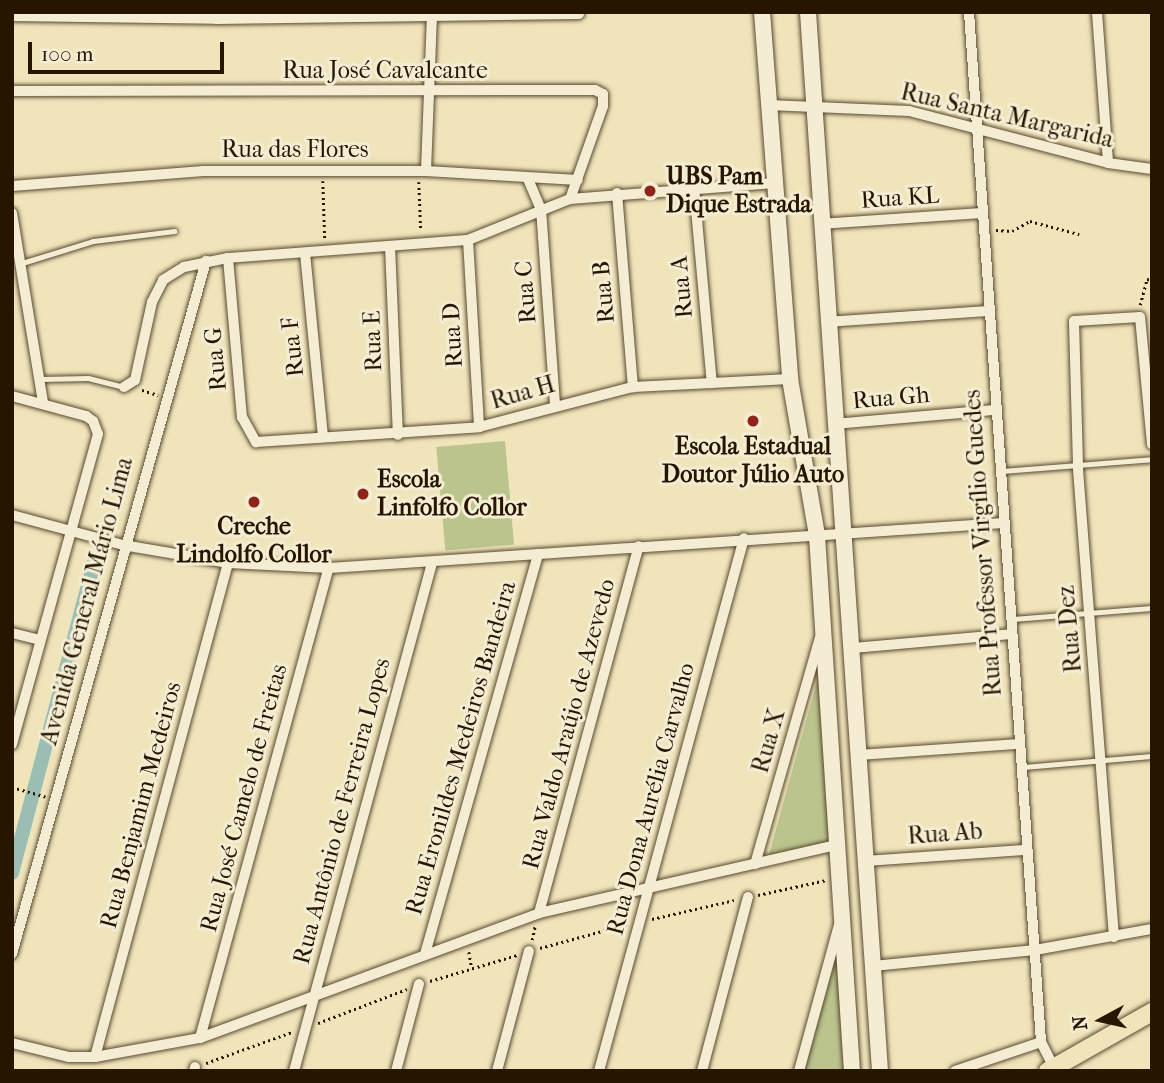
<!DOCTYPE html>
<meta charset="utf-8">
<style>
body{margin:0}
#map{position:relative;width:1164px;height:1083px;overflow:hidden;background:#f0e4bb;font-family:"IM FELL French Canon",serif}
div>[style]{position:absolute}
.green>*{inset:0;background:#bcc48e;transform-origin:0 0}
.canal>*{height:14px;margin:-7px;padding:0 7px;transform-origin:7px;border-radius:7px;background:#9bbeb4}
.path>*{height:2.5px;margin-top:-1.25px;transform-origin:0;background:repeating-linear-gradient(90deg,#261600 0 2px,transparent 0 5.5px)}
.roads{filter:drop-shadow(0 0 2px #584a2f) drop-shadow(0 0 2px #584a2f)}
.lane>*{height:5px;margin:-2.5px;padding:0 2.5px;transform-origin:2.5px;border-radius:2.5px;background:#f5edd3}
.street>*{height:10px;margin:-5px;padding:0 5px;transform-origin:5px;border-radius:5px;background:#f5edd3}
.secondary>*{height:16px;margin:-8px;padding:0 8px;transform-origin:8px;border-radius:8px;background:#f5edd3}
.primary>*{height:18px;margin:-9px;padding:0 9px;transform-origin:9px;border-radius:9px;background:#f0e4bb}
.dots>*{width:19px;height:19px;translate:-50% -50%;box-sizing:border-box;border:4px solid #f5edd3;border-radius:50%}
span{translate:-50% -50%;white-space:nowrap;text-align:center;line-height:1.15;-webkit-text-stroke:6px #f5edd3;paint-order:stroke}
.street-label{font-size:24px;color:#261600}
.poi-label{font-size:24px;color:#261600;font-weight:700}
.left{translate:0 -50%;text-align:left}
.frame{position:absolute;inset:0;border:14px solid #261600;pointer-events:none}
.north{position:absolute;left:1066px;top:985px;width:70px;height:70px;-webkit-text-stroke:5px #f5edd3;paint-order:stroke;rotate:262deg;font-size:19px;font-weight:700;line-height:28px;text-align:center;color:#261600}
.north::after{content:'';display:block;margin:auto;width:24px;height:32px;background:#261600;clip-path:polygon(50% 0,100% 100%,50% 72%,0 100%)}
.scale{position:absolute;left:28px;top:42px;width:196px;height:32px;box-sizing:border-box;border:4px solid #261600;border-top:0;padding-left:9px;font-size:21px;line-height:24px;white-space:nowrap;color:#261600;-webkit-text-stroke:5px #f5edd3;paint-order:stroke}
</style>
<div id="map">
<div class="green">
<i style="left:505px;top:441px;width:104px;height:69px;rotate:85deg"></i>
<i style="clip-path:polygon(823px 660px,834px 844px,768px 858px)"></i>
<i style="clip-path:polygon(841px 938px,849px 1071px,804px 1071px)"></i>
</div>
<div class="canal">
<i style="left:12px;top:873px;width:321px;rotate:-75.2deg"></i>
</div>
<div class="path">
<i style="left:323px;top:181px;width:60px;rotate:88.1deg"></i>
<i style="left:419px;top:182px;width:49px;rotate:87.7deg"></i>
<i style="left:996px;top:230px;width:16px;rotate:4deg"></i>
<i style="left:1012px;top:231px;width:21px;rotate:-29deg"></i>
<i style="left:1030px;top:221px;width:51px;rotate:14.9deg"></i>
<i style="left:1140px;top:305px;width:27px;rotate:-75deg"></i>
<i style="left:1147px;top:279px;width:5px;rotate:11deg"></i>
<i style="left:142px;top:390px;width:17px;rotate:17deg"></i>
<i style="left:12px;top:787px;width:35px;rotate:16deg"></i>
<i style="left:758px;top:895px;width:70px;rotate:-12.4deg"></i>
<i style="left:652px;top:919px;width:84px;rotate:-13deg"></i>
<i style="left:532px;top:940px;width:14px;rotate:-78deg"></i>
<i style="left:540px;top:948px;width:91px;rotate:-15.3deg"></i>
<i style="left:469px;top:952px;width:17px;rotate:80deg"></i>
<i style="left:430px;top:981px;width:91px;rotate:-16.6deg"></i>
<i style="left:318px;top:1023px;width:95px;rotate:-20.9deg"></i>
<i style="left:206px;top:1063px;width:91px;rotate:-19.8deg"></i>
</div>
<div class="roads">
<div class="lane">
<i style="left:22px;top:263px;width:74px;rotate:-17.2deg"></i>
<i style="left:93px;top:241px;width:82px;rotate:-7deg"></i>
<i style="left:41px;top:379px;width:47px;rotate:-1.2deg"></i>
<i style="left:88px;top:378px;width:37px;rotate:14deg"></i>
<i style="left:1001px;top:471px;width:151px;rotate:-4.5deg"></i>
<i style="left:1012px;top:619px;width:140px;rotate:-4.5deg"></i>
<i style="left:1023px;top:767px;width:129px;rotate:-4.9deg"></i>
</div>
<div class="street">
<i style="left:969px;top:12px;width:1033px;rotate:86deg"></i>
<i style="left:1041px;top:1042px;width:28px;rotate:63deg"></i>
<i style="left:1097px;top:12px;width:151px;rotate:85.8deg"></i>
<i style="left:12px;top:16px;width:204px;rotate:0.8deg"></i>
<i style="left:216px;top:19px;width:363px;rotate:-0.8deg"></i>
<i style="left:12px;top:91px;width:583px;rotate:-0.1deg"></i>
<i style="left:595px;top:90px;width:9px;rotate:27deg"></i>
<i style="left:603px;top:94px;width:12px;rotate:90deg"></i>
<i style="left:603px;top:106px;width:99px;rotate:109.5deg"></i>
<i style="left:768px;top:105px;width:141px;rotate:2.4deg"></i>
<i style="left:909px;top:111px;width:206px;rotate:14.6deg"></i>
<i style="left:1108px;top:163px;width:44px;rotate:7.8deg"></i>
<i style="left:426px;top:171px;width:159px;rotate:-87.8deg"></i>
<i style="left:528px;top:179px;width:33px;rotate:67deg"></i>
<i style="left:541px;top:209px;width:196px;rotate:85.9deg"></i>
<i style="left:12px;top:186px;width:192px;rotate:-4.5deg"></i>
<i style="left:203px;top:171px;width:223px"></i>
<i style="left:426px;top:171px;width:152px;rotate:3.4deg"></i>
<i style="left:694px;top:187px;width:197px;rotate:84.8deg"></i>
<i style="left:617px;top:193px;width:195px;rotate:85.3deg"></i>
<i style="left:12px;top:213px;width:193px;rotate:80.7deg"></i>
<i style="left:821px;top:224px;width:160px;rotate:-3.9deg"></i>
<i style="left:468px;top:240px;width:187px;rotate:86.6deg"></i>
<i style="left:390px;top:246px;width:189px;rotate:87.6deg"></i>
<i style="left:305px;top:253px;width:185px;rotate:84.4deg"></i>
<i style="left:228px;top:258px;width:160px;rotate:85deg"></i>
<i style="left:242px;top:417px;width:29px;rotate:61deg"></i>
<i style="left:256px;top:442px;width:224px;rotate:-3.8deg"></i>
<i style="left:479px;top:427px;width:159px;rotate:-14.6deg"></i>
<i style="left:633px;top:387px;width:157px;rotate:-2.9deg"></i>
<i style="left:827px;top:322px;width:160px;rotate:-3.9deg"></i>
<i style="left:124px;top:387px;width:13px;rotate:-32deg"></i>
<i style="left:135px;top:380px;width:80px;rotate:-77.7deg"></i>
<i style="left:152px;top:302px;width:25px;rotate:-63deg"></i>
<i style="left:163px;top:280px;width:25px;rotate:-32deg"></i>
<i style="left:184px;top:267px;width:45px;rotate:-11.6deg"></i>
<i style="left:228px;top:258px;width:241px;rotate:-4.3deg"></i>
<i style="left:468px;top:240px;width:110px;rotate:-21.9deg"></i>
<i style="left:570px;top:199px;width:205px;rotate:-4.5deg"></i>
<i style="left:12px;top:396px;width:77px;rotate:15.1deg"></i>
<i style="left:86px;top:416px;width:9px;rotate:36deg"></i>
<i style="left:93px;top:421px;width:14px;rotate:69deg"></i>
<i style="left:98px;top:434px;width:322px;rotate:105.5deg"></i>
<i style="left:834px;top:424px;width:162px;rotate:-5deg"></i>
<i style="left:12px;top:515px;width:115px;rotate:15.1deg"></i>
<i style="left:123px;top:545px;width:107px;rotate:9.7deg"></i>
<i style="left:228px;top:563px;width:101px;rotate:2.8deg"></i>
<i style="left:329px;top:568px;width:676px;rotate:-3.81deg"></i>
<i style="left:12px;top:633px;width:29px;rotate:14deg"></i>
<i style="left:852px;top:648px;width:160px;rotate:-5deg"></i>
<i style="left:860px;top:755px;width:158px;rotate:-4deg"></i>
<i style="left:867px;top:861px;width:159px;rotate:-4deg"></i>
<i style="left:755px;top:864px;width:235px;rotate:-74deg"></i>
<i style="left:539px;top:913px;width:380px;rotate:-74.8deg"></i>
<i style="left:1114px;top:937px;width:473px;rotate:-94.4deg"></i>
<i style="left:1078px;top:465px;width:144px;rotate:-91.6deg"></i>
<i style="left:1074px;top:321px;width:66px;rotate:-3.5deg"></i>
<i style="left:1140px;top:317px;width:128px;rotate:84.6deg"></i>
<i style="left:12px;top:954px;width:720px;rotate:-74.36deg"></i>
<i style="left:425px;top:954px;width:416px;rotate:-74.2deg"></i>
<i style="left:873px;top:966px;width:163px;rotate:-5.6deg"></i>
<i style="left:1035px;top:950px;width:119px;rotate:-10.2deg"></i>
<i style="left:200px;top:1038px;width:487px;rotate:-74.7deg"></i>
<i style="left:12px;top:1043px;width:59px;rotate:13.8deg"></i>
<i style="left:69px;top:1057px;width:26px"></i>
<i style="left:95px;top:1057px;width:107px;rotate:-10.3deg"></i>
<i style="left:200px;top:1038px;width:361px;rotate:-20.2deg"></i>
<i style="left:539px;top:913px;width:306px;rotate:-12.9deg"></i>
<i style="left:95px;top:1057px;width:512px;rotate:-74.93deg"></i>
<i style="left:194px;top:1071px;width:4px;rotate:-76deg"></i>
<i style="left:294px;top:1071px;width:526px;rotate:-74.8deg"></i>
<i style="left:396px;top:1071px;width:90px;rotate:-75.2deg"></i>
<i style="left:497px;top:1071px;width:124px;rotate:-75.1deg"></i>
<i style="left:599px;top:1071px;width:552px;rotate:-74.78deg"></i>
<i style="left:702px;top:1071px;width:180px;rotate:-75.2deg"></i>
<i style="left:799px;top:1071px;width:151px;rotate:-74.7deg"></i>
<i style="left:955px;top:1071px;width:91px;rotate:-18.6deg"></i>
</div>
<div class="secondary">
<i style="left:762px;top:12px;width:368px;rotate:85.6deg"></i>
<i style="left:790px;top:379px;width:159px;rotate:80.2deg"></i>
<i style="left:817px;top:536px;width:536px;rotate:86.26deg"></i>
<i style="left:808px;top:12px;width:1061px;rotate:86.11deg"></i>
</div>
<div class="primary">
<i style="left:1048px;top:1071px;width:120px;rotate:-29.6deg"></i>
</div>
</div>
<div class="dots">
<i style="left:650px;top:191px;background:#8f2418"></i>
<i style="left:753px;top:421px;background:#8f2418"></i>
<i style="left:363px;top:494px;background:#8f2418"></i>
<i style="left:254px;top:502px;background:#8f2418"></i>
</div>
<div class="street-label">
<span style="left:385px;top:71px">Rua José Cavalcante</span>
<span style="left:1007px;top:116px;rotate:13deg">Rua Santa Margarida</span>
<span style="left:295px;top:150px">Rua das Flores</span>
<span style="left:900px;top:198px;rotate:-4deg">Rua KL</span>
<span style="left:682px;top:287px;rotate:-95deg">Rua A</span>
<span style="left:526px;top:292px;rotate:-94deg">Rua C</span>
<span style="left:604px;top:292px;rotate:-95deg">Rua B</span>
<span style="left:453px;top:335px;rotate:-93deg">Rua D</span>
<span style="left:373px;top:341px;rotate:-92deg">Rua E</span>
<span style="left:293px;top:347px;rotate:-96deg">Rua F</span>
<span style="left:216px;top:359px;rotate:-95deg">Rua G</span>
<span style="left:523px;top:393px;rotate:-16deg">Rua H</span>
<span style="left:891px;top:398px;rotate:-5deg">Rua Gh</span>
<span style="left:983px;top:543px;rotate:-94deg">Rua Professor Virgílio Guedes</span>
<span style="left:87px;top:601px;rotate:-75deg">Avenida General Mário Lima</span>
<span style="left:1070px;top:629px;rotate:-95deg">Rua Dez</span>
<span style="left:569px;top:724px;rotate:-75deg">Rua Valdo Araújo de Azevedo</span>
<span style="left:769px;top:741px;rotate:-74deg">Rua X</span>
<span style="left:461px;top:748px;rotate:-74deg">Rua Eronildes Medeiros Bandeira</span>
<span style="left:244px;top:798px;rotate:-75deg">Rua José Camelo de Freitas</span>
<span style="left:651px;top:799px;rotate:-75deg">Rua Dona Aurélia Carvalho</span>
<span style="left:141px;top:805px;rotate:-75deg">Rua Benjamim Medeiros</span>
<span style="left:342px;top:811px;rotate:-75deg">Rua Antônio de Ferreira Lopes</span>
<span style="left:945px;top:834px;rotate:-4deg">Rua Ab</span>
</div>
<div class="poi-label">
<span class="left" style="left:666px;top:191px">UBS Pam<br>Dique Estrada</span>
<span style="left:753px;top:461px">Escola Estadual<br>Doutor Júlio Auto</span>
<span class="left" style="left:377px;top:494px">Escola<br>Linfolfo Collor</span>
<span style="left:254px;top:541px">Creche<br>Lindolfo Collor</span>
</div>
<div class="frame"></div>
<div class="north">N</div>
<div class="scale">100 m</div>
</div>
